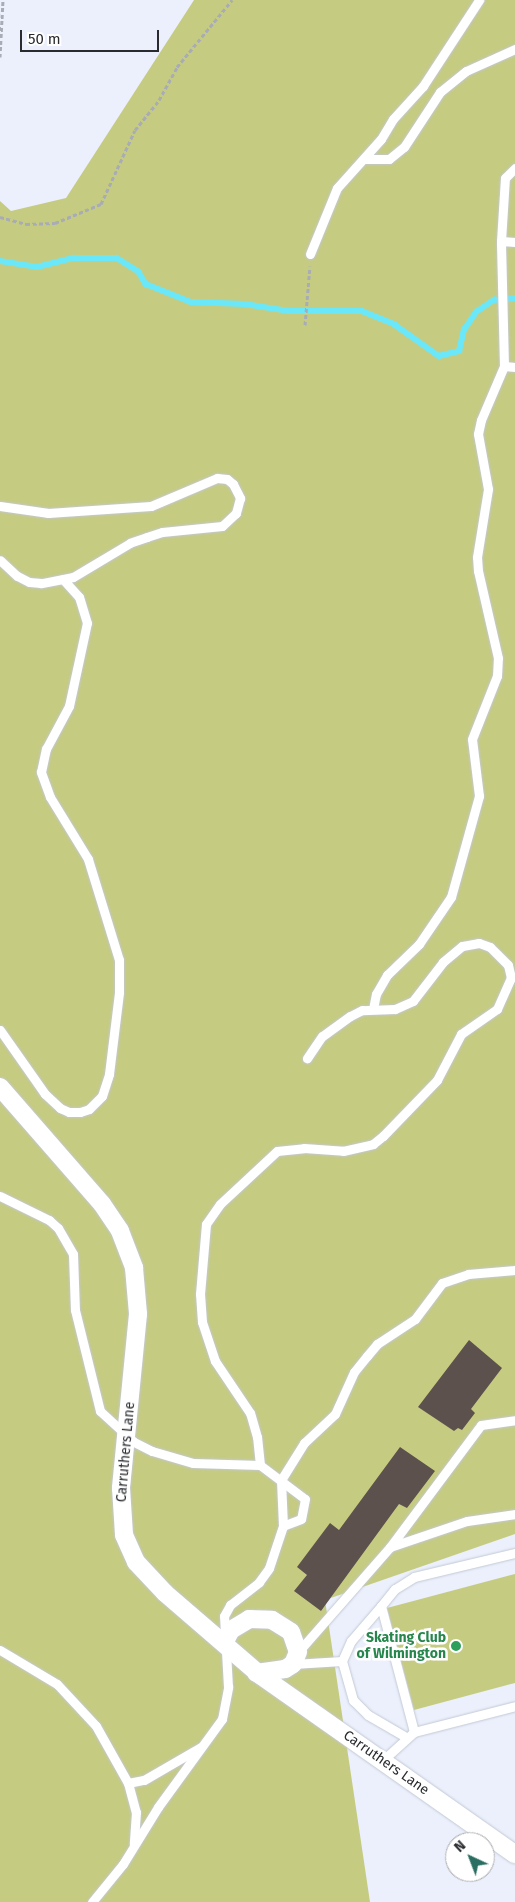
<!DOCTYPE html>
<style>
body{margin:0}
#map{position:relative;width:515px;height:1902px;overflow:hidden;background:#ebf0fc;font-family:"Fira Sans",sans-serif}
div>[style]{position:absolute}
.green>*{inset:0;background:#c6cb82}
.stream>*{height:5.5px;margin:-2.75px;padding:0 2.75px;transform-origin:2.75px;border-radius:2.75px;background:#6ae8fa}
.building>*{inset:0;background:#5c514d}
.path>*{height:3px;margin-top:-1.5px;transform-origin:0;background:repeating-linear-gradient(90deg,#a8acb5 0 4px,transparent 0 6.5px)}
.roads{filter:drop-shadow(0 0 1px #c3c9d4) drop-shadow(0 0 1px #c3c9d4)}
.service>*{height:9px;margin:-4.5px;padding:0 4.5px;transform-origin:4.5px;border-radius:4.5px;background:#fff}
.minor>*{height:18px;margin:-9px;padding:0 9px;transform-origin:9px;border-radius:9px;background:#fff}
.dots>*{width:14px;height:14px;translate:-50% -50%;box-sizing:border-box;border:2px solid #fff;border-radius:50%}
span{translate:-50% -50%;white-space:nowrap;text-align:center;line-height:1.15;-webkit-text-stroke:5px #fff;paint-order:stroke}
.street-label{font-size:14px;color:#292b2f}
.leisure-label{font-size:14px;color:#27864d;font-weight:700}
.right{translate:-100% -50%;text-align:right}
.north{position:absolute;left:445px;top:1832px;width:50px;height:50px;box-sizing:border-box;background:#fff;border:1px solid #a9aaac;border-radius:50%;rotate:317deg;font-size:14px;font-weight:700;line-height:20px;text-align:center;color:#292b2f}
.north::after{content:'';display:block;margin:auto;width:18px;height:22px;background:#296e61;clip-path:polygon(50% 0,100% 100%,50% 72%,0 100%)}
.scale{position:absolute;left:20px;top:30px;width:139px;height:22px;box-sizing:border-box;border:2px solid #292b2f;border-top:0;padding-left:6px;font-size:15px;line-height:18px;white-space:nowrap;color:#292b2f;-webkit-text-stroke:4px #fff;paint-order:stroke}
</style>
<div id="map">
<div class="green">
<i style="clip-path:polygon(194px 0,515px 0,515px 1534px,325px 1600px,370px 1902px,0 1902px,0 201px,11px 211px,66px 198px)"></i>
<i style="clip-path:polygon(515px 1574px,515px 1683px,414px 1710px,387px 1608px)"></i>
</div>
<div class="stream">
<i style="left:0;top:261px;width:37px;rotate:9deg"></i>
<i style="left:37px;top:267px;width:38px;rotate:-14deg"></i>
<i style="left:74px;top:258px;width:43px"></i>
<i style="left:117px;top:258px;width:26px;rotate:32deg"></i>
<i style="left:139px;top:272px;width:14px;rotate:60deg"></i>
<i style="left:146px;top:284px;width:48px;rotate:21.8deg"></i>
<i style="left:191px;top:302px;width:54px;rotate:2.1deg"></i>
<i style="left:245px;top:304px;width:45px;rotate:9deg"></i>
<i style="left:289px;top:311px;width:73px"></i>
<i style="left:362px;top:311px;width:35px;rotate:22deg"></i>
<i style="left:394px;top:324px;width:55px;rotate:35.4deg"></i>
<i style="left:439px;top:356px;width:21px;rotate:-14deg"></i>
<i style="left:459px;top:351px;width:22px;rotate:-77deg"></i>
<i style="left:464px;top:330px;width:22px;rotate:-56deg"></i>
<i style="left:476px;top:312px;width:22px;rotate:-34deg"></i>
<i style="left:494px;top:300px;width:21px;rotate:-5deg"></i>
</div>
<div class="building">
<i style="clip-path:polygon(469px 1340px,502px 1368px,471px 1409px,475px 1413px,462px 1430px,458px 1428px,454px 1431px,418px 1407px)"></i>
<i style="clip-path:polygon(400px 1447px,435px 1471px,407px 1508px,399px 1504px,321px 1611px,294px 1591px,307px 1575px,297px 1567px,330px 1523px,339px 1530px)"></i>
</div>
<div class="path">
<i style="left:0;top:57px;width:57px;rotate:-87deg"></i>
<i style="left:0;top:217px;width:27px;rotate:15deg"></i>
<i style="left:26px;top:224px;width:29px;rotate:-2deg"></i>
<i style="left:55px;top:223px;width:50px;rotate:-22.4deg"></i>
<i style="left:101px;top:204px;width:81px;rotate:-65.3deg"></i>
<i style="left:135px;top:130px;width:38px;rotate:-51deg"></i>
<i style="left:159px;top:100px;width:38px;rotate:-61deg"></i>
<i style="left:177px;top:67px;width:87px;rotate:-50.6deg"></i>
<i style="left:305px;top:325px;width:59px;rotate:-85.2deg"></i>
</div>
<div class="roads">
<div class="service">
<i style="left:364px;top:159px;width:25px"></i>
<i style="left:389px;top:159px;width:19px;rotate:-39deg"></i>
<i style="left:404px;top:147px;width:66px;rotate:-56.8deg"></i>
<i style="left:440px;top:92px;width:33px;rotate:-39deg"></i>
<i style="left:466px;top:71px;width:54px;rotate:-24.2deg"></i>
<i style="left:501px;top:241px;width:14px;rotate:4deg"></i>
<i style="left:310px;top:254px;width:71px;rotate:-67.8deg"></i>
<i style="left:337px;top:188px;width:66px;rotate:-48.1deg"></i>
<i style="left:381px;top:139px;width:23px;rotate:-59deg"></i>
<i style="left:393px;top:119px;width:45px;rotate:-47.7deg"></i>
<i style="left:423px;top:86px;width:103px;rotate:-56.9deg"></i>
<i style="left:504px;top:366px;width:11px;rotate:5deg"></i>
<i style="left:0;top:506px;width:49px;rotate:8.3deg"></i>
<i style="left:48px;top:513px;width:103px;rotate:-3.9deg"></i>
<i style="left:151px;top:506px;width:72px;rotate:-23deg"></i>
<i style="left:217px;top:478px;width:10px;rotate:6deg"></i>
<i style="left:227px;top:479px;width:8px;rotate:40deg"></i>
<i style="left:233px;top:484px;width:16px;rotate:63deg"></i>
<i style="left:240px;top:498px;width:16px;rotate:105deg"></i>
<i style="left:236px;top:513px;width:19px;rotate:137deg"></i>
<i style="left:222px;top:526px;width:60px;rotate:174.3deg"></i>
<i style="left:162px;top:532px;width:16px;rotate:162deg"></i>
<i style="left:147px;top:537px;width:18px;rotate:161deg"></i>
<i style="left:130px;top:543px;width:66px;rotate:149.2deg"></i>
<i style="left:73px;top:577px;width:33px;rotate:169deg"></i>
<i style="left:41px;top:583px;width:12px;rotate:-175deg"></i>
<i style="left:29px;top:582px;width:13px;rotate:-153deg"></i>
<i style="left:17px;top:576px;width:23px;rotate:-137deg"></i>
<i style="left:373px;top:1009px;width:15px;rotate:-79deg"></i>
<i style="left:376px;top:994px;width:22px;rotate:-60deg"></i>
<i style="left:387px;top:975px;width:45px;rotate:-44.1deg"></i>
<i style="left:419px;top:944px;width:57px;rotate:-55.8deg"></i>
<i style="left:451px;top:897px;width:105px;rotate:-74.5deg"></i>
<i style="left:479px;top:796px;width:57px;rotate:-97deg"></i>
<i style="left:472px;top:739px;width:68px;rotate:-68.4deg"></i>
<i style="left:497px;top:676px;width:18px;rotate:-87deg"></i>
<i style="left:498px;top:658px;width:89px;rotate:-102.9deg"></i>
<i style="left:478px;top:571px;width:14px;rotate:-94deg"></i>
<i style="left:477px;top:557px;width:69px;rotate:-80.8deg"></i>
<i style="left:488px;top:489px;width:56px;rotate:-100.3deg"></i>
<i style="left:478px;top:434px;width:14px;rotate:-78deg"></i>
<i style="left:481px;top:420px;width:59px;rotate:-66.9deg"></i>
<i style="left:504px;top:366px;width:125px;rotate:-91.4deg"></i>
<i style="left:501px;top:241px;width:63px;rotate:-86.4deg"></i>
<i style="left:505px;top:178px;width:14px;rotate:-45deg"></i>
<i style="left:0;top:1030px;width:78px;rotate:54.9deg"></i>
<i style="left:45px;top:1094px;width:21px;rotate:43deg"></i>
<i style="left:60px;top:1108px;width:10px;rotate:24deg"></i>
<i style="left:69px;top:1112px;width:11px"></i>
<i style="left:80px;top:1112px;width:9px;rotate:-18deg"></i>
<i style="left:89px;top:1109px;width:18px;rotate:-45deg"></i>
<i style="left:102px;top:1096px;width:23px;rotate:-72deg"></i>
<i style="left:109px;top:1074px;width:83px;rotate:-83deg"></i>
<i style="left:119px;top:992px;width:32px;rotate:-90deg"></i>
<i style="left:119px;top:960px;width:106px;rotate:-107.1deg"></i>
<i style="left:88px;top:859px;width:73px;rotate:-121.5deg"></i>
<i style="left:50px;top:797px;width:27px;rotate:-110deg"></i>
<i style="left:41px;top:772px;width:24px;rotate:-78deg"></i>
<i style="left:46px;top:749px;width:49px;rotate:-61.9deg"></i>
<i style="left:69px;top:706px;width:85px;rotate:-77.8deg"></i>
<i style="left:87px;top:623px;width:27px;rotate:-107deg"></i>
<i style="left:79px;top:597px;width:24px;rotate:-132deg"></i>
<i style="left:0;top:1196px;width:55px;rotate:26.1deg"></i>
<i style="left:49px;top:1220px;width:12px;rotate:42deg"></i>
<i style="left:58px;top:1228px;width:30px;rotate:60deg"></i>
<i style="left:73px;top:1254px;width:56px;rotate:88deg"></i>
<i style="left:75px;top:1310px;width:104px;rotate:76.1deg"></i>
<i style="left:100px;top:1411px;width:46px;rotate:42.4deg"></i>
<i style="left:134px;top:1442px;width:20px;rotate:27deg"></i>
<i style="left:152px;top:1451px;width:43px;rotate:16.3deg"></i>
<i style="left:193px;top:1463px;width:67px;rotate:1.7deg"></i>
<i style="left:260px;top:1465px;width:56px;rotate:37.1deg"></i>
<i style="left:305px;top:1499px;width:20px;rotate:101deg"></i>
<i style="left:301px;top:1519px;width:19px;rotate:159deg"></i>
<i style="left:260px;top:1465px;width:28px;rotate:-96deg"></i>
<i style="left:257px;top:1437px;width:25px;rotate:-106deg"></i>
<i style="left:250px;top:1413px;width:63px;rotate:-123.9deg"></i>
<i style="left:215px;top:1361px;width:41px;rotate:-108.4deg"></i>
<i style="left:202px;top:1322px;width:28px;rotate:-94deg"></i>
<i style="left:200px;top:1294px;width:70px;rotate:-85.1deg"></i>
<i style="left:206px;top:1224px;width:24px;rotate:-55deg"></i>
<i style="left:220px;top:1204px;width:78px;rotate:-42.9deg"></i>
<i style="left:277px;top:1151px;width:27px;rotate:-6deg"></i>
<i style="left:304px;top:1148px;width:39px;rotate:4deg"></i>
<i style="left:343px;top:1151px;width:31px;rotate:-13deg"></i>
<i style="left:373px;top:1144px;width:13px;rotate:-39deg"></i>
<i style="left:383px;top:1136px;width:78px;rotate:-46deg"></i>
<i style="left:437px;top:1080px;width:52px;rotate:-62.4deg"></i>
<i style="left:461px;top:1034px;width:44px;rotate:-34.8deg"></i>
<i style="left:497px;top:1009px;width:34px;rotate:-66deg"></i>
<i style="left:511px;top:978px;width:13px;rotate:-103deg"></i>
<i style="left:508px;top:965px;width:25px;rotate:-135deg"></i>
<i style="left:490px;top:947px;width:12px;rotate:-160deg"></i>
<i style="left:479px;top:943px;width:17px;rotate:170deg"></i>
<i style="left:462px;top:946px;width:25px;rotate:140deg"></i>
<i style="left:443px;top:962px;width:49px;rotate:127.6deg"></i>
<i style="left:413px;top:1001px;width:20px;rotate:156deg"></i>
<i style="left:395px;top:1009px;width:33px;rotate:178deg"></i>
<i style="left:362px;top:1010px;width:13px;rotate:153deg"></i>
<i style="left:350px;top:1016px;width:34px;rotate:144deg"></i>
<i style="left:322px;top:1036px;width:27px;rotate:124deg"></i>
<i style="left:390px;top:1547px;width:81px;rotate:-18.7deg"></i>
<i style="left:467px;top:1521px;width:49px;rotate:-8.3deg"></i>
<i style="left:381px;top:1606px;width:130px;rotate:75.3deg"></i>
<i style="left:0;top:1650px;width:66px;rotate:30.8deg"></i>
<i style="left:57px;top:1684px;width:57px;rotate:47.1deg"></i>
<i style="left:96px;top:1726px;width:65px;rotate:60.7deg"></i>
<i style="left:128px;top:1783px;width:30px;rotate:75deg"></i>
<i style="left:136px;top:1812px;width:32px;rotate:94deg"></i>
<i style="left:298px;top:1652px;width:140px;rotate:-48.8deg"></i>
<i style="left:390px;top:1547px;width:152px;rotate:-53.3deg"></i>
<i style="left:481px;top:1425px;width:34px;rotate:-8deg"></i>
<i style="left:342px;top:1661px;width:41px;rotate:74.2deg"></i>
<i style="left:353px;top:1700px;width:21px;rotate:45deg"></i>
<i style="left:368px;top:1715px;width:44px;rotate:30.1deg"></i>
<i style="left:293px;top:1664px;width:49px;rotate:-3.5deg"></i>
<i style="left:342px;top:1661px;width:22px;rotate:-66deg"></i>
<i style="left:351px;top:1641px;width:46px;rotate:-49.4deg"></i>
<i style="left:381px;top:1606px;width:22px;rotate:-51deg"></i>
<i style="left:395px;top:1589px;width:22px;rotate:-32deg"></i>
<i style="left:414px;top:1577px;width:104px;rotate:-13.4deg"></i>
<i style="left:382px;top:1761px;width:43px;rotate:-42.2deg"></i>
<i style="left:414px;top:1732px;width:104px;rotate:-14.4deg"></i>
<i style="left:128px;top:1783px;width:16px;rotate:-11deg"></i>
<i style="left:144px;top:1780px;width:66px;rotate:-30.1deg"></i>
<i style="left:92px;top:1902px;width:49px;rotate:-50.8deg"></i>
<i style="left:123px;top:1864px;width:67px;rotate:-58.4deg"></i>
<i style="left:158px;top:1807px;width:109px;rotate:-54deg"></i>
<i style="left:222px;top:1719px;width:33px;rotate:-79deg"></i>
<i style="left:228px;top:1687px;width:71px;rotate:-93.2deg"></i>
<i style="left:224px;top:1616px;width:13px;rotate:-61deg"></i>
<i style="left:230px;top:1605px;width:37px;rotate:-38deg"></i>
<i style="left:259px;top:1582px;width:17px;rotate:-54deg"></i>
<i style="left:269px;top:1568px;width:44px;rotate:-71.6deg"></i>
<i style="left:283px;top:1526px;width:46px;rotate:-92.5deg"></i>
<i style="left:281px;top:1480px;width:44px;rotate:-58.1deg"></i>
<i style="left:304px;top:1443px;width:42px;rotate:-43.1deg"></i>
<i style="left:335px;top:1414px;width:46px;rotate:-65.7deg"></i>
<i style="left:354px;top:1372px;width:21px;rotate:-51deg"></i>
<i style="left:367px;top:1356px;width:16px;rotate:-50deg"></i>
<i style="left:377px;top:1344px;width:45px;rotate:-33.3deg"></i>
<i style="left:415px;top:1319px;width:45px;rotate:-53.1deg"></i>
<i style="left:442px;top:1283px;width:28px;rotate:-19deg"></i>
<i style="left:468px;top:1274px;width:47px;rotate:-4.9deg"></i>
</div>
<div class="minor">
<i style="left:0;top:1087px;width:155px;rotate:48.9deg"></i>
<i style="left:102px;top:1204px;width:32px;rotate:56deg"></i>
<i style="left:120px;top:1231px;width:40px;rotate:69deg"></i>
<i style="left:134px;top:1268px;width:46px;rotate:85deg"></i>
<i style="left:138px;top:1314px;width:175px;rotate:95.6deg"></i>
<i style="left:121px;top:1488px;width:47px;rotate:86.3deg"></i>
<i style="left:124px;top:1535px;width:30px;rotate:66deg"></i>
<i style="left:136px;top:1562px;width:42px;rotate:46.9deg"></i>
<i style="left:165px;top:1593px;width:125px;rotate:40.8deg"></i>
<i style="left:260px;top:1675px;width:312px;rotate:35.1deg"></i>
<i style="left:224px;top:1643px;width:15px;rotate:-62deg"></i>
<i style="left:231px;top:1630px;width:21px;rotate:-31deg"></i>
<i style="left:249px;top:1619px;width:23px;rotate:2deg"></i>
<i style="left:272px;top:1620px;width:22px;rotate:32deg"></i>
<i style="left:291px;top:1632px;width:21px;rotate:71deg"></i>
<i style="left:298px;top:1652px;width:13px;rotate:113deg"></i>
<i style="left:293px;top:1664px;width:9px;rotate:148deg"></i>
<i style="left:285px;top:1669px;width:29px;rotate:172deg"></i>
</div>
</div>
<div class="dots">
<i style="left:456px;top:1646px;background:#2e9e5b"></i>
</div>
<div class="street-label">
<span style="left:126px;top:1452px;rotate:-85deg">Carruthers Lane</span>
<span style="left:386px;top:1763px;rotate:35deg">Carruthers Lane</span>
</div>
<div class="leisure-label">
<span class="right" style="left:446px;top:1646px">Skating Club<br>of Wilmington</span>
</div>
<div class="north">N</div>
<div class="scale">50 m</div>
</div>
